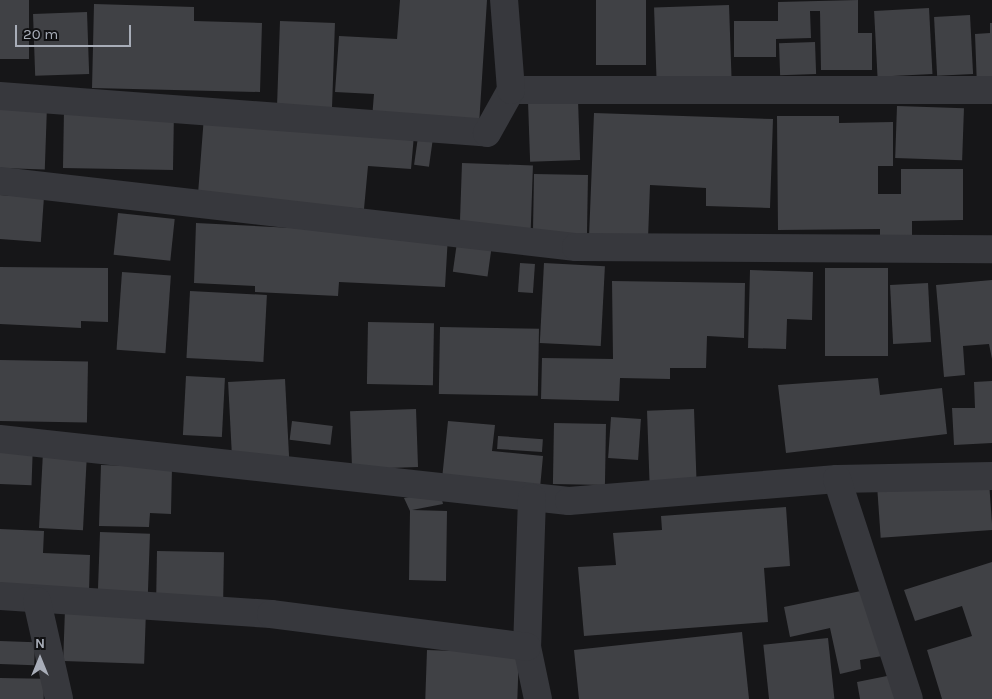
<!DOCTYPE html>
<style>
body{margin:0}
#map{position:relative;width:992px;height:699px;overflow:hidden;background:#161618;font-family:Karla,sans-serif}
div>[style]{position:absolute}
.building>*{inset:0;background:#404145;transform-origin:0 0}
.minor>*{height:28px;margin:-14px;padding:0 14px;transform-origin:14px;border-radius:14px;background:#37383d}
span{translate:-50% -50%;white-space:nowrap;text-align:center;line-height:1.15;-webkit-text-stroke:4px #111113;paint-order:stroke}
.north{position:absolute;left:15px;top:634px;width:50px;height:50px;-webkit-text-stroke:4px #111113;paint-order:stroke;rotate:0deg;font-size:14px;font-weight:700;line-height:20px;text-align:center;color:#a8adb8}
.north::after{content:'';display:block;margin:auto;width:18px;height:22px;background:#a8adb8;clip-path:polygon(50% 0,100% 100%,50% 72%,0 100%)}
.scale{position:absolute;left:15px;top:25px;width:116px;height:22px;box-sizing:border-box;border:2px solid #a8adb8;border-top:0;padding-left:6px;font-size:15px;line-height:18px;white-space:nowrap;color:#a8adb8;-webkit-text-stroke:4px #111113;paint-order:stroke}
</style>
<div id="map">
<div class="building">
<i style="left:0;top:0;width:29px;height:59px"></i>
<i style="clip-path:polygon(400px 0,487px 0,479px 125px,372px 118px,374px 94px,335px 92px,339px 36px,397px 39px)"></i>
<i style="left:596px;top:0;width:50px;height:65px"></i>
<i style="clip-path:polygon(858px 0,858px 33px,872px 33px,872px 70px,821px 70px,820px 11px,810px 11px,811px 38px,776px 39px,776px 57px,734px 57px,734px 21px,778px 21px,778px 2px)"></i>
<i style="clip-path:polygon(94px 4px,194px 7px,194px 21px,262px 23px,260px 92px,92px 88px)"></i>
<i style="left:729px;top:5px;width:77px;height:75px;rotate:88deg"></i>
<i style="left:929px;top:8px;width:66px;height:55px;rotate:87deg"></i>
<i style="left:87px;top:12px;width:62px;height:54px;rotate:88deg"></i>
<i style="left:970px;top:15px;width:59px;height:36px;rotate:87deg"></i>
<i style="left:280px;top:21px;width:55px;height:85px;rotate:2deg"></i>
<i style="clip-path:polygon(990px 23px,992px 23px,992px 87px,977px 87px,975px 34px,990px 33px)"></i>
<i style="left:815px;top:42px;width:32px;height:36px;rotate:88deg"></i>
<i style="left:578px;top:100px;width:60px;height:50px;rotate:88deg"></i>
<i style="left:0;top:105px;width:47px;height:63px;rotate:2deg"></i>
<i style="left:897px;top:106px;width:67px;height:52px;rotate:2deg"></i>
<i style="left:64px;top:110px;width:110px;height:58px;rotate:1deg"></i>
<i style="clip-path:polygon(594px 113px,773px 119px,770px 208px,706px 206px,706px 188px,650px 185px,648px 239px,589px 237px)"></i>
<i style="clip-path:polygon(204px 116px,414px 135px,411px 169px,368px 166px,364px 209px,198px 194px)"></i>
<i style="clip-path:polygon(777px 116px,839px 116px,839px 123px,893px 122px,893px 166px,878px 166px,878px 194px,901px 194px,901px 169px,963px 169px,963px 220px,912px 221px,912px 243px,880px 243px,880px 229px,778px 230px)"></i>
<i style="left:418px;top:137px;width:15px;height:28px;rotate:8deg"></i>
<i style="left:462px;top:163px;width:71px;height:66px;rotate:2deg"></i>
<i style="left:534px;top:174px;width:54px;height:60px;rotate:1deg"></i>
<i style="left:0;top:195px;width:44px;height:44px;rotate:4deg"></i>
<i style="left:118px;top:213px;width:57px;height:42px;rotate:6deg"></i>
<i style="clip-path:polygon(196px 223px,448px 236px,445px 287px,339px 282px,338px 296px,255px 292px,255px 286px,194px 283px)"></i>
<i style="left:458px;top:235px;width:35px;height:37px;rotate:8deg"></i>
<i style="left:520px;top:263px;width:15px;height:29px;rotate:4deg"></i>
<i style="left:544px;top:263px;width:61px;height:80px;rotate:3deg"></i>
<i style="clip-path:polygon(0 267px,108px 268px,108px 322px,81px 321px,81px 328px,0 324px)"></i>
<i style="left:825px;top:268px;width:63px;height:88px"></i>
<i style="clip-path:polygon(750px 270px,813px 272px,812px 320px,787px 319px,786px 349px,748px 348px)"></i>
<i style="left:122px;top:272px;width:49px;height:78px;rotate:4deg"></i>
<i style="clip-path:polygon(992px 280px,992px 359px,989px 344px,963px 346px,965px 375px,944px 377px,936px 285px)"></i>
<i style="clip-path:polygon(612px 281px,745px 283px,744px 338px,707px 336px,706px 368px,670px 368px,670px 379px,620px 378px,619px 401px,541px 399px,542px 358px,613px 359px)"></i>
<i style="left:928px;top:283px;width:59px;height:38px;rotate:87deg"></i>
<i style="left:190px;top:291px;width:77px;height:67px;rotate:3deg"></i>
<i style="left:368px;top:322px;width:66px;height:62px;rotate:1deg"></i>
<i style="left:440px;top:327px;width:99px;height:67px;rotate:1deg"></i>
<i style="left:0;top:360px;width:88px;height:61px;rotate:1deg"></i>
<i style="left:186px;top:376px;width:39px;height:59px;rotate:3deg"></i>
<i style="clip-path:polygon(878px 378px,880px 395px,942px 388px,947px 434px,786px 453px,778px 385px)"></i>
<i style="left:285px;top:379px;width:79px;height:57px;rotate:87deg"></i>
<i style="clip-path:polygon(992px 381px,992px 443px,954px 445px,952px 408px,975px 408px,974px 382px)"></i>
<i style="left:416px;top:409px;width:58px;height:66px;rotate:88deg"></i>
<i style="left:694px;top:409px;width:74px;height:47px;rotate:88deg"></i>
<i style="left:611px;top:417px;width:30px;height:41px;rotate:4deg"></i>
<i style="left:292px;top:421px;width:41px;height:19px;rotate:7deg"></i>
<i style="clip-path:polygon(448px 421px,495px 425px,492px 451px,543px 456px,540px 488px,442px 479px)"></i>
<i style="left:554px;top:423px;width:52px;height:61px;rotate:1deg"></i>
<i style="left:498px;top:436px;width:45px;height:13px;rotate:4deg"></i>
<i style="left:0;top:442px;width:33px;height:42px;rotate:2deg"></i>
<i style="left:43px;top:452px;width:44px;height:76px;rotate:3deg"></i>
<i style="clip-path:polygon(101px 465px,172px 467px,171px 514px,150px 513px,149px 527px,99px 526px)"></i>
<i style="left:989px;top:481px;width:49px;height:112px;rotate:86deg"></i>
<i style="clip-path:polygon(440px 491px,443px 504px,412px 510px,447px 511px,446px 581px,409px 580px,410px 511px,404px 498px)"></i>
<i style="clip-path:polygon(786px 507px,790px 566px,764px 568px,768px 622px,584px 636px,578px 567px,616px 565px,613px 533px,662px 530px,661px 516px)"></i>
<i style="clip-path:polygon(0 529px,44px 531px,43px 553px,90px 555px,89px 592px,0 588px)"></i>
<i style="left:100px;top:532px;width:50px;height:61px;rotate:2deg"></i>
<i style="left:157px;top:551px;width:67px;height:56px;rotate:1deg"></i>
<i style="clip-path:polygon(992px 562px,992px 699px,942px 699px,927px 650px,972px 636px,962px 606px,915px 621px,904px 590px)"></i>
<i style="clip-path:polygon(880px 587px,893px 654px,860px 660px,861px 669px,840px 674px,830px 628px,790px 637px,784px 607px)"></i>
<i style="left:65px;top:609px;width:81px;height:52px;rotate:2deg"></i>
<i style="clip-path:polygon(742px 632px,749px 699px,579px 699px,574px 650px)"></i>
<i style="left:828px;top:638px;width:61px;height:65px;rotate:84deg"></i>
<i style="left:0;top:641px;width:35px;height:23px;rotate:2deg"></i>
<i style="left:427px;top:650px;width:92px;height:49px;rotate:2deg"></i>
<i style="clip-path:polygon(897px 674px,901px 699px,860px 699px,857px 682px)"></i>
<i style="left:0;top:678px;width:44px;height:21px;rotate:1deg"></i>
</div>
<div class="minor">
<i style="left:511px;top:90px;width:481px"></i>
<i style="left:0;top:96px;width:488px;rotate:4.3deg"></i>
<i style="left:487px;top:133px;width:49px;rotate:-60.8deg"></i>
<i style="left:511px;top:90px;width:90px;rotate:-94.4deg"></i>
<i style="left:0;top:181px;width:580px;rotate:6.54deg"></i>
<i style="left:576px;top:247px;width:416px;rotate:0.3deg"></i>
<i style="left:0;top:439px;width:572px;rotate:6.22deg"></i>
<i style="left:569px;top:501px;width:269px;rotate:-4.7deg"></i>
<i style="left:837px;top:479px;width:155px;rotate:-1.1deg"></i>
<i style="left:837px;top:479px;width:231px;rotate:71.9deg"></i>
<i style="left:532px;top:498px;width:149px;rotate:91.9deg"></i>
<i style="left:527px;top:647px;width:53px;rotate:78.1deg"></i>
<i style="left:0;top:596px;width:272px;rotate:3.8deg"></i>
<i style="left:271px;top:614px;width:258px;rotate:7.3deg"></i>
<i style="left:37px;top:601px;width:100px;rotate:77.3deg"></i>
</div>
<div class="north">N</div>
<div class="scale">20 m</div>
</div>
